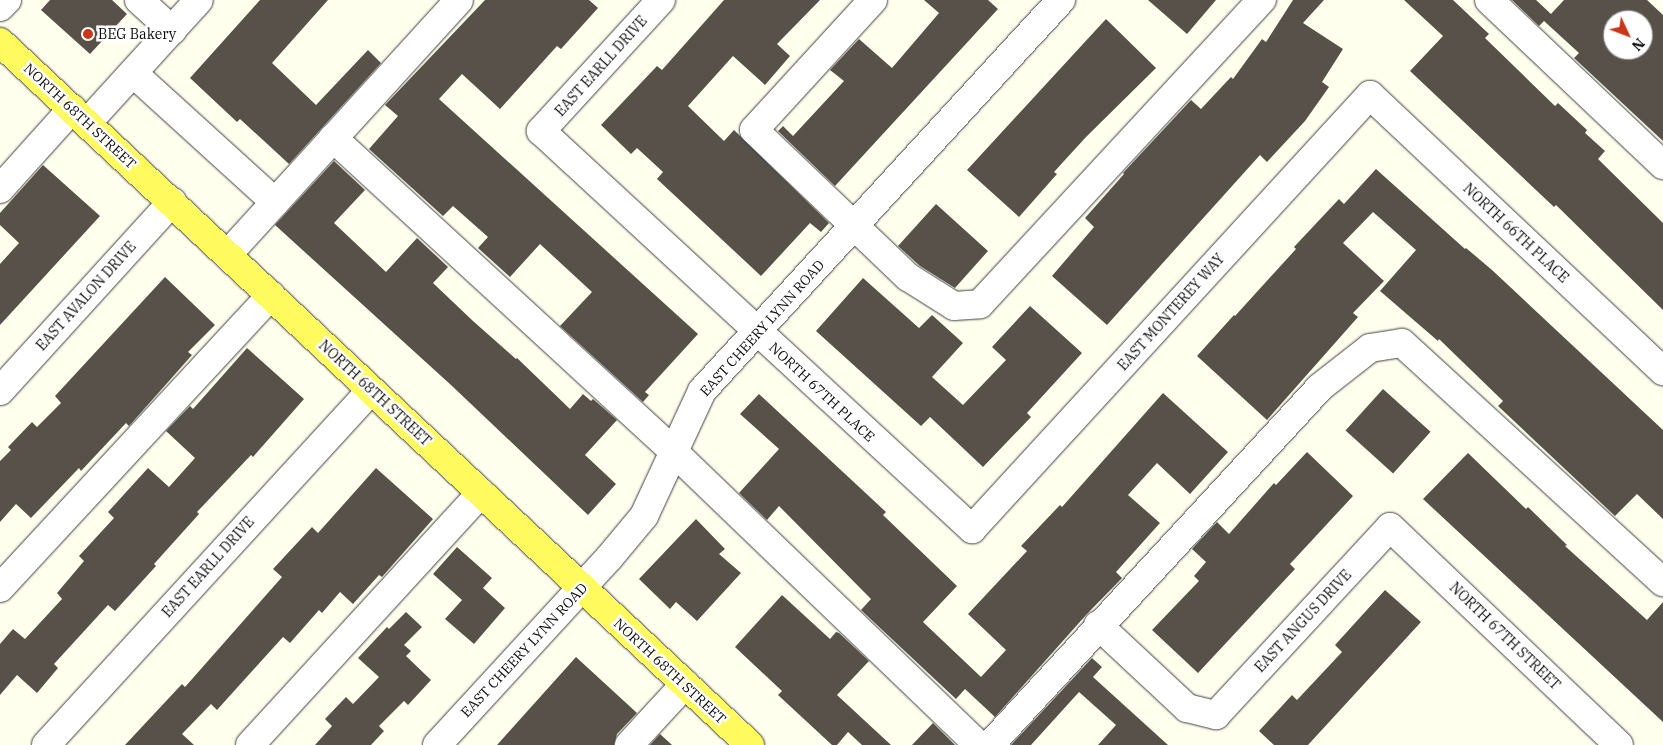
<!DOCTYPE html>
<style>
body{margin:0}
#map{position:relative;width:1663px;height:745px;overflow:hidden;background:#ffe;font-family:"IBM Plex Serif",serif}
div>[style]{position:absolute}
.building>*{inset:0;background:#575149;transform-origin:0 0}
.roads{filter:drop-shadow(0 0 1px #404040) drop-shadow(0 0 1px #404040)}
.minor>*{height:28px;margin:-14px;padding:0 14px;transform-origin:14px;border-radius:14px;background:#fff}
.major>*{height:28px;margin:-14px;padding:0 14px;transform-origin:14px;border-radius:14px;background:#fffa5e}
.dots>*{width:14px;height:14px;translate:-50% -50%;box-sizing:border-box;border:2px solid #fff;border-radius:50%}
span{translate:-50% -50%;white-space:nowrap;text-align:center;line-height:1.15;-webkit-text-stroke:5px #fff;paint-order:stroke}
.poi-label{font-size:14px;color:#0d0d0d}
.left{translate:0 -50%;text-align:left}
.street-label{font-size:14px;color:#0d0d0d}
.north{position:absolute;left:1603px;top:10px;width:50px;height:50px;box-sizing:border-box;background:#fff;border:1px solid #9e9e9e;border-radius:50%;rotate:133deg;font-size:14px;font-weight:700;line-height:20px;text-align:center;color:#0d0d0d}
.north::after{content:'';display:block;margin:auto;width:18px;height:22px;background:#ca3618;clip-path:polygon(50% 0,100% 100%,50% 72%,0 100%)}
</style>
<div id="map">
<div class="building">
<i style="clip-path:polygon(50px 0,112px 0,127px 14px,90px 54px,41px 10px)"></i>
<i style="clip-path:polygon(260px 0,328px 0,272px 63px,316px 105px,368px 50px,381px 63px,289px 164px,240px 119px,237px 122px,190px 78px)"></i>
<i style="clip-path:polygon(485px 0,589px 0,598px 8px,561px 49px,557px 46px,500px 109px,462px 74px,439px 99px,698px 334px,645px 392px,649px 395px,643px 402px,560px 326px,592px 292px,540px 244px,510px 277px,478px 248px,488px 237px,453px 206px,443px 216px,369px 149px,398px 116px,385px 105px)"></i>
<i style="clip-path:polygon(724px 0,820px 0,777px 44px,790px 56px,765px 85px,733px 56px,688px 106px,724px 141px,734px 130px,829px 223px,821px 232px,810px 223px,761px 276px,657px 179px,663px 172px,637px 148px,631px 154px,601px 125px,657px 66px,662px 70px)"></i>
<i style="clip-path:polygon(924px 0,988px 0,998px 9px,835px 186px,778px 131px,783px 126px,793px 136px,844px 81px,830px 70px,859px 39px,892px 68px,939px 13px)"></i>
<i style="clip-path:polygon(1148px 0,1216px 0,1187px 34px)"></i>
<i style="clip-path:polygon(1293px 0,1324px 0,1303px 23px,1343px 49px,1322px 82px,1329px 87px,1305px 121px,1267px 162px,1260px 155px,1107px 325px,1052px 276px,1094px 227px,1085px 218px,1124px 174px,1123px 173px,1191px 100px,1201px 109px,1231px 77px,1233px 79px,1262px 39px,1266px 42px)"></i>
<i style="clip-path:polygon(1404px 0,1453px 0,1489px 34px,1485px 38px,1555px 106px,1558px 103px,1587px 130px,1585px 133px,1605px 151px,1598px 159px,1663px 223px,1663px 310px,1556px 205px,1554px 207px,1410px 71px,1443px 36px)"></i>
<i style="clip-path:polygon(evenodd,1512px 0,1536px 0,1551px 14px,1564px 0,1647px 0,1663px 15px,1663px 141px,1574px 58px,1579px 53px,1544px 21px,1539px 26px,1512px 0,1613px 20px,1643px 20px,1643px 50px,1613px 50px,1613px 20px)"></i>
<i style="clip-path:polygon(1106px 19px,1156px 68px,1086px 137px,1054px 172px,1057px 174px,1019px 217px,967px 170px)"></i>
<i style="clip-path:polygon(334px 161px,365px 190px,334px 223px,386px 272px,417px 238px,448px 267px,433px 283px,473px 321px,516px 359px,517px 358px,570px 409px,583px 394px,591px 401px,593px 399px,617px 420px,585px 455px,616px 484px,588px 515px,451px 385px,275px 225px)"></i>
<i style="clip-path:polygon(43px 165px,100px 216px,0 325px,0 264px,19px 243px,0 225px,0 213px)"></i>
<i style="clip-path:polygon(1376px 169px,1465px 249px,1466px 248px,1492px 270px,1663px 430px,1663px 519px,1637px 494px,1615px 516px,1498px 406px,1503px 401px,1439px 339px,1438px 341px,1380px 291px,1416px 250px,1373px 212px,1343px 243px,1384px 281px,1353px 313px,1358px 317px,1267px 420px,1197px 356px,1234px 315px,1235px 316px,1296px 249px,1294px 247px,1339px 199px,1344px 204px)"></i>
<i style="clip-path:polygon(936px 204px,988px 251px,955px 288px,920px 266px,898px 246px)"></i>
<i style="clip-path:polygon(165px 277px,215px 325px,188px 352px,192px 355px,129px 426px,126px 423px,81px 471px,79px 468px,31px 518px,16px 504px,0 522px,0 461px,11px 450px,8px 447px,32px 422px,37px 427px,61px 403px,55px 396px)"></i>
<i style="clip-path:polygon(863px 278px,919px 328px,932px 315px,963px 343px,932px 377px,963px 405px,1006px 360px,992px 347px,1030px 306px,1082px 353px,1027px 413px,1031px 417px,983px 467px,930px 417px,921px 426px,816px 331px)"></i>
<i style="clip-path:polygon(247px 348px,304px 399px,253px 457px,251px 455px,197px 512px,199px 514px,154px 564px,156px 566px,115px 611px,108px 605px,54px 664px,58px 668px,37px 693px,17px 675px,0 695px,0 644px,13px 629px,25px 639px,62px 599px,57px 593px,84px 561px,79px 556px,114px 518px,108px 512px,148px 468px,169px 487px,195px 458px,166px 431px,190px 406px,193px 409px)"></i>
<i style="left:1383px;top:389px;width:64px;height:56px;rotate:42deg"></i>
<i style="clip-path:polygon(1163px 393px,1228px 452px,1190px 494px,1157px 463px,1128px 495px,1160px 523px,1116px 572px,1122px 578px,1086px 615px,995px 717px,965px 689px,956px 699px,861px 610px,871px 599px,779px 506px,767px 520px,739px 493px,779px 449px,740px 414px,759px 394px,886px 512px,883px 515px,957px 586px,923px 622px,981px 677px,1006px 650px,968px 614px,1027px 551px,1021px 546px,1060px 505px,1062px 507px)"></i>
<i style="clip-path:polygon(1307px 452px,1353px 496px,1290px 564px,1295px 569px,1198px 673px,1152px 630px,1199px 581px,1194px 576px,1206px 562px,1192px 549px,1217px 522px,1229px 534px,1274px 483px,1276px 485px)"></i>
<i style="clip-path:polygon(1468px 453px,1526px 509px,1528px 507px,1567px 545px,1565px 546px,1647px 620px,1663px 602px,1663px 722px,1423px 499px)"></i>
<i style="clip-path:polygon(376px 468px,433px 519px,382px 577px,379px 575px,353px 604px,340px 592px,322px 613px,319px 610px,290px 643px,283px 637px,217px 710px,211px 704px,182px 734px,194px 745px,125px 745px,182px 684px,185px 687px,282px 577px,273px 569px,312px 527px,318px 533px)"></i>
<i style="clip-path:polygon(696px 519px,725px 549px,719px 554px,741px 573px,697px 621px,676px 602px,670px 609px,639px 579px)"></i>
<i style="clip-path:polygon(457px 547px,492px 578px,483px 588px,505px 608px,474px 644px,445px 619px,462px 600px,433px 574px)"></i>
<i style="clip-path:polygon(1385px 590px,1421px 622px,1308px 745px,1274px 745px,1259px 731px,1292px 695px,1297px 700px,1342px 652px,1335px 645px)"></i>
<i style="clip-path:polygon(782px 595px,830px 639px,836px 632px,839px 633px,869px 661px,837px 695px,891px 745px,862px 745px,848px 732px,837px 745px,832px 745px,778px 695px,782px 691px,735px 647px)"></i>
<i style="clip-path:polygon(406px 612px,422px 627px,404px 645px,411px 651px,406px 656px,431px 680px,408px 705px,404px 701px,379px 726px,384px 731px,371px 745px,315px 745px,332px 726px,325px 719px,346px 697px,353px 704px,379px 677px,358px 658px,387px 627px,389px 629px)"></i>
<i style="clip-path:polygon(576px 657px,637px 713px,617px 734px,614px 745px,497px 745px)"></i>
<i style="clip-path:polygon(1092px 658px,1102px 667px,1093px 677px,1168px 745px,1098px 745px,1116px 725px,1079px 692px,1031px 745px,1011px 745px)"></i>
<i style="clip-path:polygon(933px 723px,955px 745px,912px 745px)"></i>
<i style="clip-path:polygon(660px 734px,672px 745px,650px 745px)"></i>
</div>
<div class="roads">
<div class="minor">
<i style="left:139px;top:0;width:45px;rotate:42.3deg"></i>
<i style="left:661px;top:0;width:178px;rotate:132.5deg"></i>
<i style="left:541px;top:131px;width:587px;rotate:42.72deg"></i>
<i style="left:972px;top:529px;width:589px;rotate:-47.48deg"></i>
<i style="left:1370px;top:95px;width:403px;rotate:43.3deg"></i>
<i style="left:873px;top:0;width:176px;rotate:132.5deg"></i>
<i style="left:754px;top:130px;width:213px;rotate:43.7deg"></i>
<i style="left:908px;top:277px;width:54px;rotate:32.2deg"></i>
<i style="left:954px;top:306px;width:26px;rotate:-4deg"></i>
<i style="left:980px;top:304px;width:415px;rotate:-47.2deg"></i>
<i style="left:1489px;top:0;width:240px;rotate:43.5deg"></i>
<i style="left:0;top:7px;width:10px;rotate:-45deg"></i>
<i style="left:133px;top:73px;width:192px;rotate:42.3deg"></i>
<i style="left:87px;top:123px;width:166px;rotate:-47.7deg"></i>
<i style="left:333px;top:138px;width:464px;rotate:42.6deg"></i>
<i style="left:674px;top:452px;width:422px;rotate:43.9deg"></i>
<i style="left:0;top:189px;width:108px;rotate:-48deg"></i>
<i style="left:228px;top:254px;width:343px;rotate:-47.7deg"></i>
<i style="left:0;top:391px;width:256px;rotate:-47.7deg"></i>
<i style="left:0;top:588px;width:399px;rotate:-47.2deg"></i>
<i style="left:1098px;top:625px;width:122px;rotate:43deg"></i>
<i style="left:1187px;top:708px;width:30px;rotate:14deg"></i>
<i style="left:1216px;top:715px;width:256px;rotate:-47.2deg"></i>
<i style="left:1390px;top:527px;width:316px;rotate:43.6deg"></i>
<i style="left:46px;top:745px;width:481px;rotate:-47.5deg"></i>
<i style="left:250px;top:745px;width:342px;rotate:-47.5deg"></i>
<i style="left:437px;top:745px;width:254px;rotate:-47.4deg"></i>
<i style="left:609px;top:558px;width:55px;rotate:-50.2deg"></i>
<i style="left:644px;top:516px;width:138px;rotate:-65.1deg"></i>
<i style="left:702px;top:391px;width:531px;rotate:-47.44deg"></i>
<i style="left:629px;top:745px;width:83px;rotate:-47.4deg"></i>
<i style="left:990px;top:745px;width:485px;rotate:-47.3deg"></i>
<i style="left:1319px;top:388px;width:65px;rotate:-38.1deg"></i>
<i style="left:1370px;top:348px;width:32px;rotate:-9deg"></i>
<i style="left:1402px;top:343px;width:354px;rotate:42.5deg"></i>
</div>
<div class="major">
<i style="left:0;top:42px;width:1028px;rotate:43.15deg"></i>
</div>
</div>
<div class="dots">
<i style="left:88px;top:34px;background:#ca3618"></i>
</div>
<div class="poi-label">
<span class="left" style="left:98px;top:34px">BEG Bakery</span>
</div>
<div class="street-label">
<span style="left:601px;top:66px;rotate:-48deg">EAST EARLL DRIVE</span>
<span style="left:80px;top:116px;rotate:43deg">NORTH 68TH STREET</span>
<span style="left:1516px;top:233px;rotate:43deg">NORTH 66TH PLACE</span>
<span style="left:86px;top:296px;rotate:-48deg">EAST AVALON DRIVE</span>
<span style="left:1171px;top:312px;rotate:-48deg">EAST MONTEREY WAY</span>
<span style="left:762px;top:328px;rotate:-48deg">EAST CHEERY LYNN ROAD</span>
<span style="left:822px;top:392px;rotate:43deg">NORTH 67TH PLACE</span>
<span style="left:375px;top:393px;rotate:43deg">NORTH 68TH STREET</span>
<span style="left:208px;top:567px;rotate:-48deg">EAST EARLL DRIVE</span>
<span style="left:1303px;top:621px;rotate:-47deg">EAST ANGUS DRIVE</span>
<span style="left:1505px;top:636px;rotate:44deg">NORTH 67TH STREET</span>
<span style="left:524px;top:650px;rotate:-47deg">EAST CHEERY LYNN ROAD</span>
<span style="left:670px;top:671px;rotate:43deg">NORTH 68TH STREET</span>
</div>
<div class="north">N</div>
</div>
